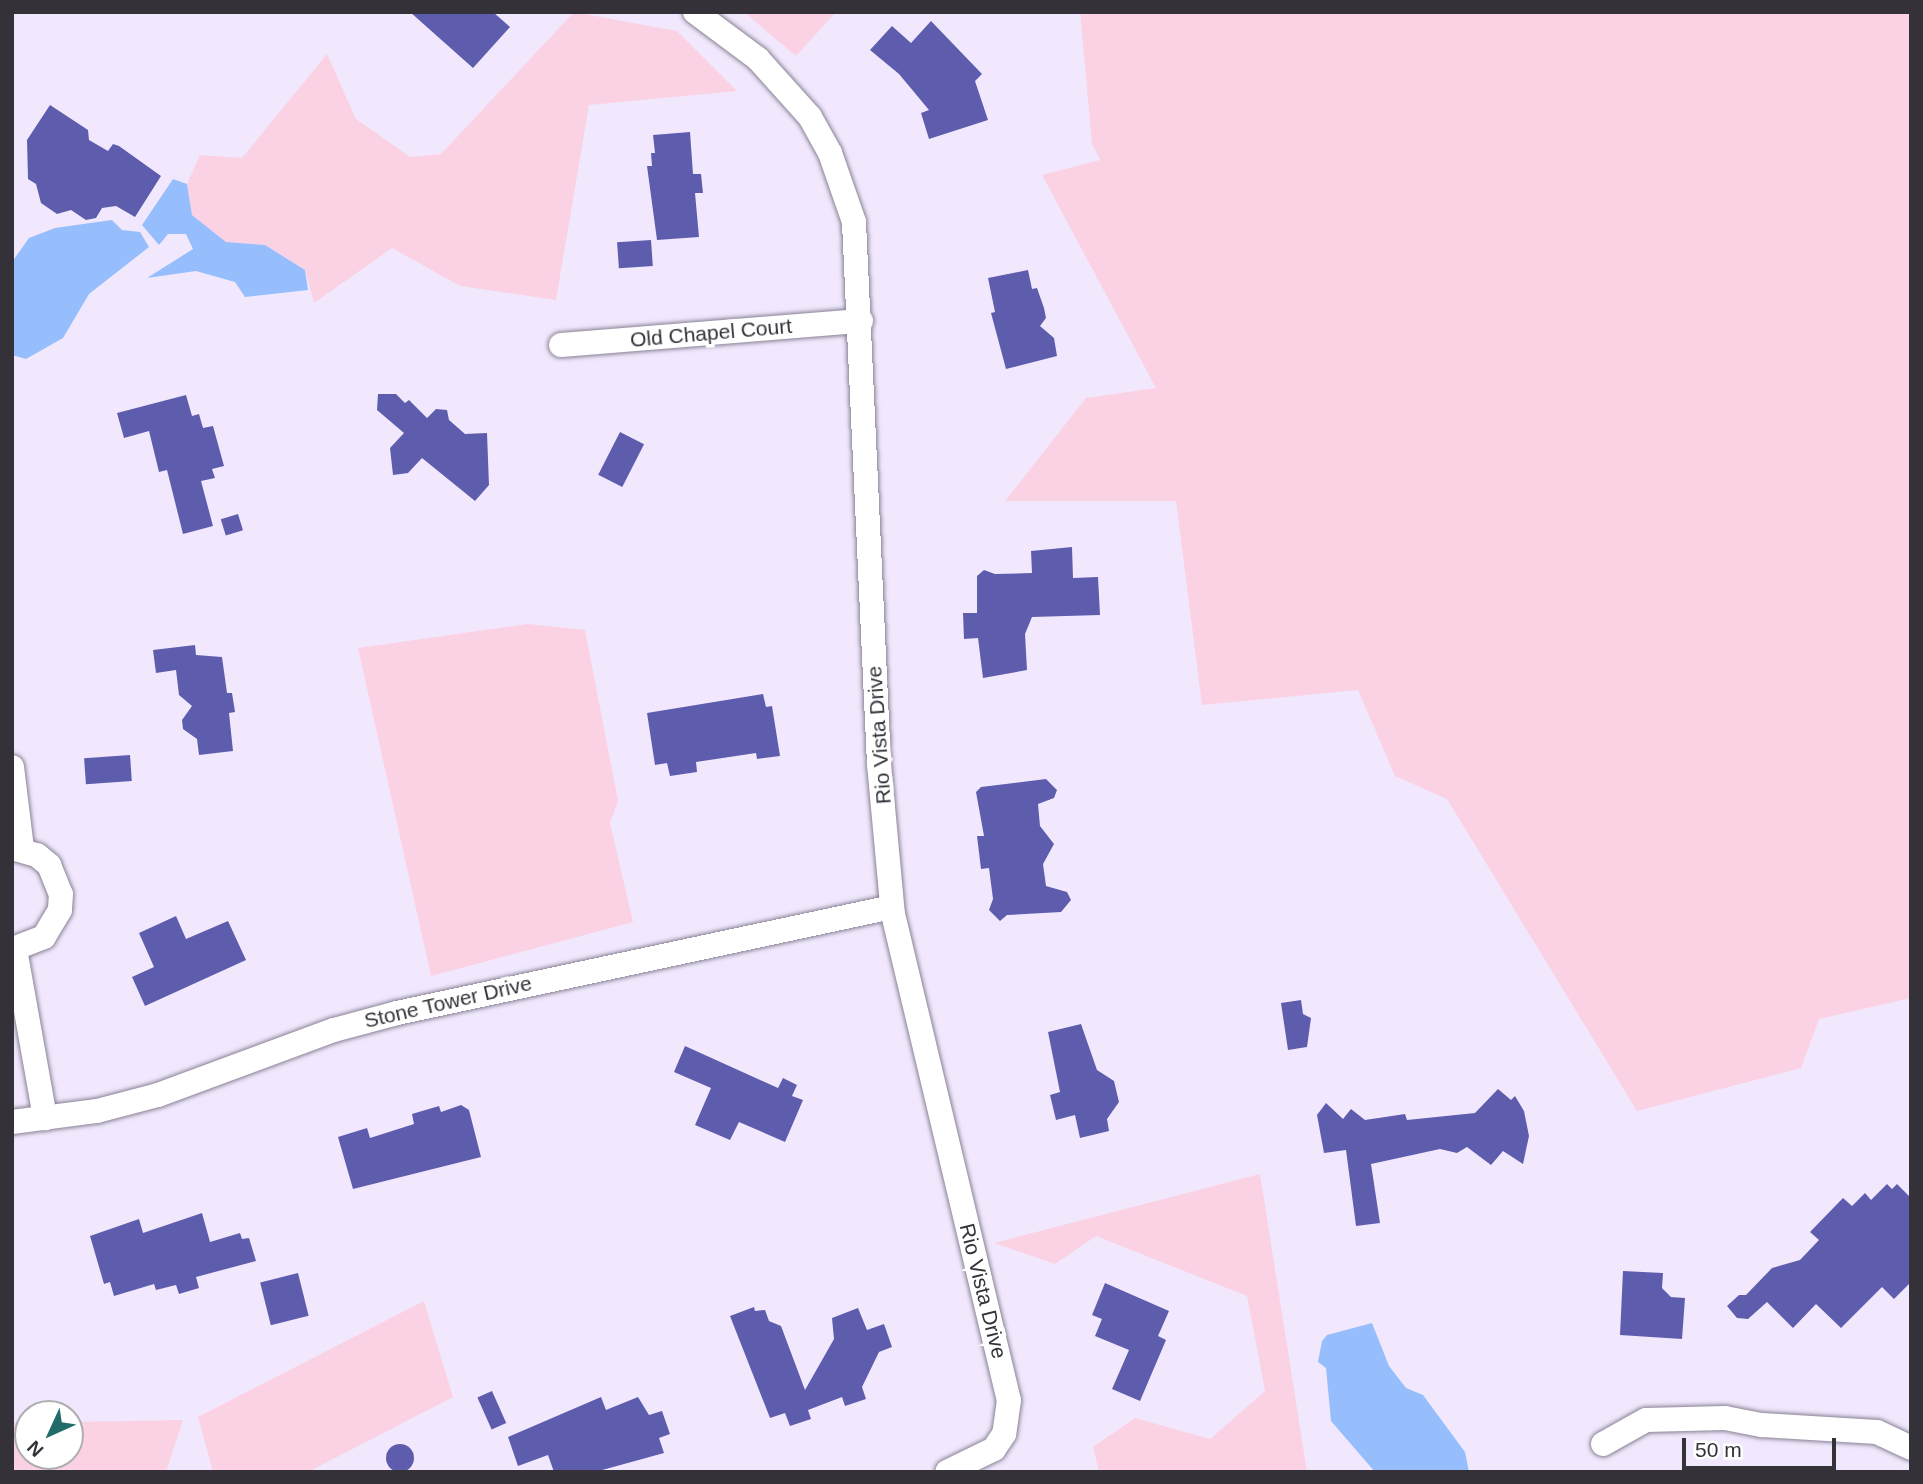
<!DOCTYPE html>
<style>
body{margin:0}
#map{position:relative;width:1923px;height:1484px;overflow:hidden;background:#f1e8fd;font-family:Helvetica,sans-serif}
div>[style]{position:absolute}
.green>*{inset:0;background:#fbd2e4}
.water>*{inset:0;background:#97befc}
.building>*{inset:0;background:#5e5dad;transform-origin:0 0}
.round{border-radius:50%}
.roads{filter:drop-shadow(0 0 2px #898295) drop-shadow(0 0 2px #898295)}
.street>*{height:24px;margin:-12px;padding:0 12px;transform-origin:12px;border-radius:12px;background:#fff}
span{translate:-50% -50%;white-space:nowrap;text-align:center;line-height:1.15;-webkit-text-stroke:7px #fff;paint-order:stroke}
.street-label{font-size:21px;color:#343139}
.frame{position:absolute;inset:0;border:14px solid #343139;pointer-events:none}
.north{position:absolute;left:14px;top:1400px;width:70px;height:70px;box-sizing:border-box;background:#fff;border:2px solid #aeadb0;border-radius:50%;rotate:225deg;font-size:19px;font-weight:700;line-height:28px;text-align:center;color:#343139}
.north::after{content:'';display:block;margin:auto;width:24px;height:32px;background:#216c6a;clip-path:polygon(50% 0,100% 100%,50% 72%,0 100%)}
.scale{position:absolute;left:1682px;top:1438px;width:154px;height:32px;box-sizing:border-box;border:4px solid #343139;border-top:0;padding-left:9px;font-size:21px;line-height:24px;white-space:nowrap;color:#343139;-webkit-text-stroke:5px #fff;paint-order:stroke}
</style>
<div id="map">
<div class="green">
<i style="clip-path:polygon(574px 12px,677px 31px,737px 91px,589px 105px,556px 300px,460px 286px,392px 248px,314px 303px,305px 270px,265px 245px,226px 242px,192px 215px,187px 184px,200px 155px,242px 158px,327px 54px,356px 119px,410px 157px,441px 154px)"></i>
<i style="clip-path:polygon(744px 12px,836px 12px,796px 56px)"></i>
<i style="clip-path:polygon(1080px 12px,1911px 12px,1911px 998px,1819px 1019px,1801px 1068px,1637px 1111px,1447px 799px,1395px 776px,1358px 690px,1202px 705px,1176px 501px,1005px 501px,1086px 398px,1156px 388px,1042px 175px,1100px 160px,1092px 143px)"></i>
<i style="clip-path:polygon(528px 624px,585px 630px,618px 801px,610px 823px,633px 922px,431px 976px,358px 648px)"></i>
<i style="clip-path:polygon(1260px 1174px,1307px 1472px,1099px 1472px,1093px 1447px,1135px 1418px,1210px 1439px,1265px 1391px,1247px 1296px,1096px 1236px,1055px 1264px,994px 1243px)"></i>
<i style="clip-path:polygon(424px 1301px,453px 1397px,308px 1472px,213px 1472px,198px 1417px)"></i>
<i style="clip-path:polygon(183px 1420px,166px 1472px,12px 1472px,12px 1423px,28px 1422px,28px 1456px,70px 1456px,70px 1422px)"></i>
</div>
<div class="water">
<i style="clip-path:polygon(173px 179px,187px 184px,192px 215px,226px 242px,265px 245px,305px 270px,308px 290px,245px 297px,235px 282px,196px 271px,147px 278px,193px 249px,186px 234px,168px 234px,159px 245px,142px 225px)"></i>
<i style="clip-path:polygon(112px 220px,122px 230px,140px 232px,149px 247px,89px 294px,63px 338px,26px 359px,12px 355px,12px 262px,29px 238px,55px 228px)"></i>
<i style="clip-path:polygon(1372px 1323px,1389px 1366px,1406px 1388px,1423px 1395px,1465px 1452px,1469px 1472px,1375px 1472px,1331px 1421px,1326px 1368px,1318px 1362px,1322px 1341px,1327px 1335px)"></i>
</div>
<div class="building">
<i style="clip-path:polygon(410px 12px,493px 12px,510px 27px,473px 68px)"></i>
<i style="clip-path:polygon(931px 21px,982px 74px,975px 81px,988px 120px,929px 139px,921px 113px,929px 110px,899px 74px,870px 50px,892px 26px,911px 43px)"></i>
<i style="clip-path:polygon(50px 105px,88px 130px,89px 140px,108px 151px,113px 144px,119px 146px,161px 176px,135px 217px,116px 206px,102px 208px,96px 218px,86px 220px,71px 210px,57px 214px,41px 203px,36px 184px,28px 179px,27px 140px)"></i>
<i style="clip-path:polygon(690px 132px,693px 174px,701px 174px,703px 193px,695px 193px,699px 237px,657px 240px,647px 166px,652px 166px,651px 153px,655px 153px,653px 135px)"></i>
<i style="left:651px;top:240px;width:26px;height:34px;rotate:86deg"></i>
<i style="clip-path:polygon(1028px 270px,1032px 289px,1037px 288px,1044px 308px,1046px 318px,1040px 326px,1054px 338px,1057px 356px,1006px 369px,991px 313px,995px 312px,988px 278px)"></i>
<i style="clip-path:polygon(378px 394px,396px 394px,405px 403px,409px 400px,427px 418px,436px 409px,447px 410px,449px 420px,465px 434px,487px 433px,489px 485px,475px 501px,422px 458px,408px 473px,393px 475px,390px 448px,404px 433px,377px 410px)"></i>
<i style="clip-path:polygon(186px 395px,192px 416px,199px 414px,203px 428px,213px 426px,224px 466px,212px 469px,215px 478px,201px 481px,213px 526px,183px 534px,167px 470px,159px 472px,149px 431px,124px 438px,117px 413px)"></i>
<i style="left:620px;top:432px;width:27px;height:48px;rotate:27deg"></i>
<i style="left:238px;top:514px;width:17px;height:18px;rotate:73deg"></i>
<i style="clip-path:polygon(1072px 547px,1073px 578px,1098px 577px,1100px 615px,1032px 617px,1025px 634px,1027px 670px,983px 678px,978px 638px,964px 639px,963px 613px,977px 613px,977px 576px,984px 570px,995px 574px,1032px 573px,1031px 551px)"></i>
<i style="clip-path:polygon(195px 645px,196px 655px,222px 657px,227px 693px,232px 693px,235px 712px,229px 713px,233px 751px,199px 755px,197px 739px,183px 729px,182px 720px,192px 706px,179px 695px,176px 670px,156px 673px,153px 650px)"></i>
<i style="clip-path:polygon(763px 694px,766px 707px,772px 706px,780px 756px,757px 759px,756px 753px,696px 762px,697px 772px,670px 776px,667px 763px,655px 765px,647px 713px)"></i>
<i style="left:130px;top:755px;width:26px;height:46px;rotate:86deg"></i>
<i style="clip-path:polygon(1046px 779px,1057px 790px,1054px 798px,1038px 804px,1040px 826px,1054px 844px,1043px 864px,1046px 886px,1067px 892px,1071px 900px,1061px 912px,1007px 915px,1000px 921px,989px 910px,993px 899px,989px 868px,981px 869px,977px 836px,984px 836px,976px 792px,981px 787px)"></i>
<i style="clip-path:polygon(176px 916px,186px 939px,228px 921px,246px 960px,145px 1006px,132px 977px,154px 967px,139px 933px)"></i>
<i style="clip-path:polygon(1301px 1000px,1303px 1014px,1311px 1018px,1307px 1047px,1288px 1050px,1281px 1003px)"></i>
<i style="clip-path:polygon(1081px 1024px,1097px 1070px,1114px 1081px,1119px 1102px,1107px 1119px,1109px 1131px,1080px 1138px,1075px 1115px,1056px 1120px,1050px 1095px,1060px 1092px,1048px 1032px)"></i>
<i style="clip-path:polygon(685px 1046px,778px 1088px,783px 1078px,797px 1085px,792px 1096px,803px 1100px,785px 1142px,739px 1122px,730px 1140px,695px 1125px,711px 1088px,674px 1072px)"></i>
<i style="clip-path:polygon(1498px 1089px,1511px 1100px,1515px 1096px,1524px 1111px,1529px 1136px,1523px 1164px,1503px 1151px,1491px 1165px,1467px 1147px,1457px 1153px,1440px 1149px,1371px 1164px,1380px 1223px,1356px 1226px,1346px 1150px,1324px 1153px,1317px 1115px,1326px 1103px,1343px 1119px,1351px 1109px,1365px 1120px,1405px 1114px,1407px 1120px,1475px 1113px)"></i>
<i style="clip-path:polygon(461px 1105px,469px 1110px,481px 1157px,353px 1189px,338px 1137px,367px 1128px,370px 1138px,414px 1124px,412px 1114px,439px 1106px,441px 1112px)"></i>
<i style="clip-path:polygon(1887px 1184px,1892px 1189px,1897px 1184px,1911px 1198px,1911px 1282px,1894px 1299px,1882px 1287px,1841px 1328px,1816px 1304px,1793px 1328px,1767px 1302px,1748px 1319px,1737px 1318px,1727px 1306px,1739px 1295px,1746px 1295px,1772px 1268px,1800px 1260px,1819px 1240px,1810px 1232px,1843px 1198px,1852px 1206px,1865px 1193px,1871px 1200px)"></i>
<i style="clip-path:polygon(202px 1213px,210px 1242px,240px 1233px,242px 1239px,249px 1238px,256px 1261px,196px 1277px,199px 1288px,179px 1294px,176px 1285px,156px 1290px,154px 1284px,114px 1296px,110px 1282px,104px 1284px,90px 1236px,139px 1219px,143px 1233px)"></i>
<i style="clip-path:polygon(1623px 1271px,1663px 1273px,1662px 1288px,1671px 1297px,1685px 1298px,1682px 1339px,1620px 1335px)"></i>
<i style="left:298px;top:1273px;width:44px;height:39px;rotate:76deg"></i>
<i style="clip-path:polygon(1105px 1283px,1169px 1311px,1158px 1336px,1166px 1340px,1140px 1401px,1112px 1389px,1129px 1350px,1095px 1336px,1102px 1319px,1092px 1315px)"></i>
<i style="clip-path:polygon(754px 1307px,755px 1311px,765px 1310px,769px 1321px,781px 1326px,805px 1390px,834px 1339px,832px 1318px,858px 1308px,867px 1330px,884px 1324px,892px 1347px,879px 1352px,862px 1387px,866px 1399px,845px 1406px,842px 1397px,808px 1410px,811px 1419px,790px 1426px,785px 1413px,770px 1418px,730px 1316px)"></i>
<i style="left:492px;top:1391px;width:35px;height:16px;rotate:66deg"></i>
<i style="clip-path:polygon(601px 1397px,606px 1410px,638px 1397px,649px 1415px,662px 1411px,670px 1434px,659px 1438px,664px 1453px,595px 1472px,554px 1472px,548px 1455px,518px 1466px,508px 1437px)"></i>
<i class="round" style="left:386px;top:1444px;width:28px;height:28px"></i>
</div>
<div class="roads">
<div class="street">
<i style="left:695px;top:12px;width:79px;rotate:36.7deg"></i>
<i style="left:758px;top:59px;width:78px;rotate:48.1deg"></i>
<i style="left:810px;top:117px;width:41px;rotate:60.9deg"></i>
<i style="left:830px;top:153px;width:73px;rotate:70.8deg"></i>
<i style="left:854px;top:222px;width:543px;rotate:87.36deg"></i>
<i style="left:879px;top:764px;width:151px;rotate:84.7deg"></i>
<i style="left:893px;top:914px;width:500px;rotate:76.6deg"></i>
<i style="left:1009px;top:1400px;width:34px;rotate:98deg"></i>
<i style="left:1004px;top:1434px;width:18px;rotate:124deg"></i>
<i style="left:994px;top:1449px;width:52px;rotate:153.9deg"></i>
<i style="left:561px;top:345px;width:301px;rotate:-4.6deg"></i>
<i style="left:12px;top:767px;width:83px;rotate:83deg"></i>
<i style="left:12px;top:848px;width:26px;rotate:16deg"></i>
<i style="left:37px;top:855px;width:16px;rotate:40deg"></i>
<i style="left:49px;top:865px;width:31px;rotate:68deg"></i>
<i style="left:61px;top:894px;width:16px;rotate:94deg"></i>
<i style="left:60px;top:910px;width:31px;rotate:121deg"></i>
<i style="left:44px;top:937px;width:34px;rotate:159deg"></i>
<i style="left:15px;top:949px;width:172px;rotate:79.9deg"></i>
<i style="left:12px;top:1122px;width:86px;rotate:-7.4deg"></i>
<i style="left:97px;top:1111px;width:63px;rotate:-14.7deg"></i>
<i style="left:158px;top:1095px;width:188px;rotate:-20.3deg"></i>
<i style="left:334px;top:1030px;width:65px;rotate:-15.1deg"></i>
<i style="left:397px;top:1013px;width:506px;rotate:-12.09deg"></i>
<i style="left:1603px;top:1444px;width:49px;rotate:-29.2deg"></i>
<i style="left:1646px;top:1420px;width:79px;rotate:-1.5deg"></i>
<i style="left:1725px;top:1418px;width:38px;rotate:11deg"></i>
<i style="left:1762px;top:1425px;width:115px;rotate:3.5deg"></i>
<i style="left:1877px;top:1432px;width:38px;rotate:25deg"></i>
</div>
</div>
<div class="street-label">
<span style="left:711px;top:333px;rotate:-5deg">Old Chapel Court</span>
<span style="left:879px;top:735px;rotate:-94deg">Rio Vista Drive</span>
<span style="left:448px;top:1002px;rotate:-13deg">Stone Tower Drive</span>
<span style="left:983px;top:1291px;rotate:76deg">Rio Vista Drive</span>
</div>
<div class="frame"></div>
<div class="north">N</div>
<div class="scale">50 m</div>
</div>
